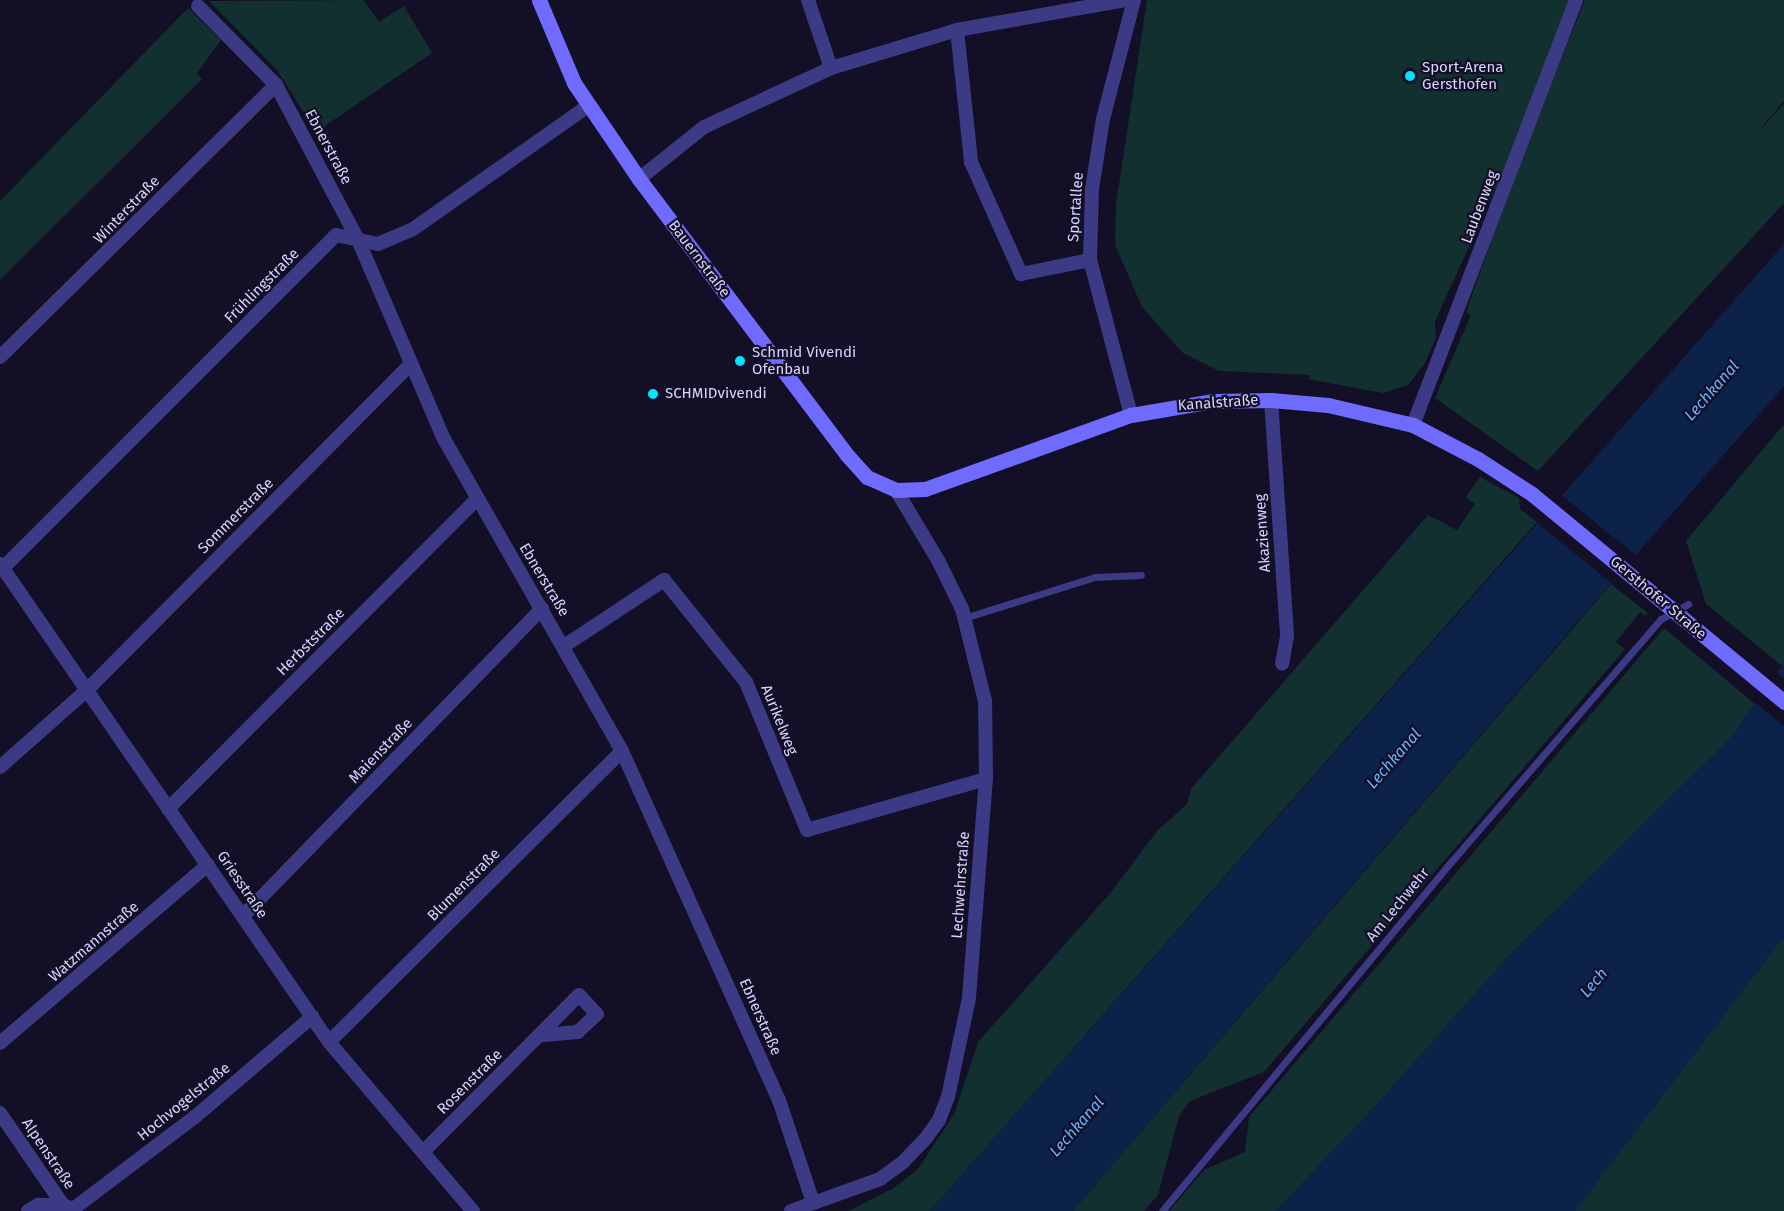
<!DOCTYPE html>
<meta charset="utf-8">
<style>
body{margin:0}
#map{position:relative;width:1784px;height:1211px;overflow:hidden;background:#130f26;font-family:"Fira Sans",sans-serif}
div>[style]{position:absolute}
.green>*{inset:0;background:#12302f}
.water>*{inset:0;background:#0c2248}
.pier>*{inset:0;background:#130f26;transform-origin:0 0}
.service>*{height:7px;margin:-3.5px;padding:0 3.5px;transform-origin:3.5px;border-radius:3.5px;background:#3d3a85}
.minor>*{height:14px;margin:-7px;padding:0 7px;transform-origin:7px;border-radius:7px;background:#3d3a85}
.secondary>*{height:15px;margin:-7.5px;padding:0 7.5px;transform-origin:7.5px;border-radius:7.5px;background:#6f6bff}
.dots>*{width:16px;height:16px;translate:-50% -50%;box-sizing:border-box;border:3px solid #130f26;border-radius:50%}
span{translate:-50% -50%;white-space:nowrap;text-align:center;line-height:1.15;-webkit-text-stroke:4.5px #130f26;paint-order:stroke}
.poi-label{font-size:15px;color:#d9d4ff}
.left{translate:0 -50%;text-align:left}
.street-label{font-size:15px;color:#d9d4ff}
.water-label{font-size:16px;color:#62b6ff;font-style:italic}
</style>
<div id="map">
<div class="green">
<i style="clip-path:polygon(363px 0,379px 22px,404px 6px,432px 53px,316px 132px,277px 70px,209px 1px)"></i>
<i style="clip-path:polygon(1147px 0,1573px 0,1529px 116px,1435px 321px,1436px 337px,1425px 363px,1408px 385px,1383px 393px,1308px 379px,1310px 375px,1219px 371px,1183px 353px,1142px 307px,1115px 245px,1116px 204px)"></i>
<i style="clip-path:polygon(1585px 0,1784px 0,1784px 101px,1751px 140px,1784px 104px,1784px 203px,1538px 471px,1435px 398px,1471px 315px,1466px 312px,1517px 169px)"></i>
<i style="clip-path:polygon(188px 8px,221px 40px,197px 73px,202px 79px,0 280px,0 201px)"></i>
<i style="clip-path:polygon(1784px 424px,1784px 663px,1782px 666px,1706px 604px,1686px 541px)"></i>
<i style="clip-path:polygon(1480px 477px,1519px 498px,1520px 509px,1537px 522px,930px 1211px,849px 1211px,892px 1189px,918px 1169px,954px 1114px,978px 1042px,1112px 891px,1157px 831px,1187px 804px,1191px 789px,1428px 515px,1457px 530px,1475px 504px,1466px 497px)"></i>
<i style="clip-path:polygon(1611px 584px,1648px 613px,1645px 616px,1640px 612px,1616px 642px,1625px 649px,1264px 1072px,1190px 1101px,1179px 1116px,1158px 1195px,1144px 1211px,1073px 1211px)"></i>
<i style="clip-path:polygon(1664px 628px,1755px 704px,1729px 740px,1506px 959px,1380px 1101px,1276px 1211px,1169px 1211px,1204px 1170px,1245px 1152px,1249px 1117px)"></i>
<i style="clip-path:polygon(1784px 937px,1784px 1211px,1575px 1211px,1761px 963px)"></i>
</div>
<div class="water">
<i style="clip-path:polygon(1784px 244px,1784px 386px,1578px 621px,1073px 1211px,930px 1211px)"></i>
<i style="clip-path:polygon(1784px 663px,1784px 937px,1575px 1211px,1276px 1211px,1380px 1101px,1506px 959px,1729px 740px)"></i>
</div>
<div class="pier">
<i style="left:1559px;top:493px;width:102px;height:37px;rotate:39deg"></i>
<i style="clip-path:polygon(1774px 671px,1784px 679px,1784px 726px,1753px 701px)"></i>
</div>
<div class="service">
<i style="left:964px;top:618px;width:137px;rotate:-17.4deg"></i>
<i style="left:1095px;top:577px;width:46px;rotate:-2.5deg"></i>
<i style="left:1162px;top:1211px;width:453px;rotate:-50.4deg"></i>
<i style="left:1451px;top:862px;width:321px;rotate:-49.2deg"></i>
<i style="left:1661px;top:619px;width:31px;rotate:-29deg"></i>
</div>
<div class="minor">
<i style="left:198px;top:6px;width:111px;rotate:45.4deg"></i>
<i style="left:276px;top:85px;width:178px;rotate:62.1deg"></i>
<i style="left:359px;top:242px;width:215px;rotate:66.7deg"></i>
<i style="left:444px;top:439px;width:359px;rotate:60.3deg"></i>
<i style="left:622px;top:751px;width:383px;rotate:65.8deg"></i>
<i style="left:779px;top:1100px;width:108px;rotate:71.6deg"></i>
<i style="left:957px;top:30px;width:133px;rotate:83.9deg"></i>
<i style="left:971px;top:162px;width:123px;rotate:65.9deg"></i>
<i style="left:1021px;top:274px;width:70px;rotate:-11.5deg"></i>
<i style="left:831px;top:68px;width:132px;rotate:-16.8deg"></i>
<i style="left:957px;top:30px;width:171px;rotate:-10.1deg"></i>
<i style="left:639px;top:179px;width:83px;rotate:-38.7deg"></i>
<i style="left:704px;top:127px;width:140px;rotate:-24.9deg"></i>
<i style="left:831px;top:68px;width:72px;rotate:-108.7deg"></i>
<i style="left:0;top:357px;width:388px;rotate:-44.6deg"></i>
<i style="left:1271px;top:400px;width:237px;rotate:86.1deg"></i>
<i style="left:1287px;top:636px;width:28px;rotate:100deg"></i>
<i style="left:1131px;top:415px;width:160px;rotate:-104.8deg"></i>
<i style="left:1090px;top:260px;width:71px;rotate:-88.4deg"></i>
<i style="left:1092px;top:189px;width:71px;rotate:-81.1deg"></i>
<i style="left:1103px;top:119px;width:123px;rotate:-75.4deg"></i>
<i style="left:1413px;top:425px;width:455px;rotate:-69deg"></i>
<i style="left:0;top:564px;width:580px;rotate:55.46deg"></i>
<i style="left:329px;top:1042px;width:222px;rotate:49.6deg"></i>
<i style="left:3px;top:568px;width:471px;rotate:-45deg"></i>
<i style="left:336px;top:235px;width:43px;rotate:12.1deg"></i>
<i style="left:378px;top:244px;width:38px;rotate:-23deg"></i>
<i style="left:413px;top:229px;width:214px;rotate:-35.1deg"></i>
<i style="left:564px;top:646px;width:120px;rotate:-33.4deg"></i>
<i style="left:664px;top:580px;width:131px;rotate:51.2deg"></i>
<i style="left:746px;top:682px;width:160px;rotate:67.6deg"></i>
<i style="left:807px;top:830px;width:186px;rotate:-15.9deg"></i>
<i style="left:0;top:767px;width:115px;rotate:-41.5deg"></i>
<i style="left:86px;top:691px;width:460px;rotate:-45.2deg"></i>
<i style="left:168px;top:809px;width:438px;rotate:-45.1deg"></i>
<i style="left:243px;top:916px;width:429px;rotate:-45.8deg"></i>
<i style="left:329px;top:1042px;width:413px;rotate:-44.8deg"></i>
<i style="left:0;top:1043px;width:274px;rotate:-40.6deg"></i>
<i style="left:0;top:1113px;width:112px;rotate:55.6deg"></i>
<i style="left:63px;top:1205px;width:11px;rotate:22deg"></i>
<i style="left:73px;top:1209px;width:154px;rotate:-37.1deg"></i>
<i style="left:196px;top:1116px;width:153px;rotate:-40.5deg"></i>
<i style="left:423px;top:1152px;width:221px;rotate:-45.2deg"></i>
<i style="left:579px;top:995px;width:26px;rotate:47deg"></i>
<i style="left:597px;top:1014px;width:26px;rotate:137deg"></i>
<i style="left:578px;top:1032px;width:37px;rotate:175deg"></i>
<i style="left:28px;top:1211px;width:12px;rotate:-31deg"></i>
<i style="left:38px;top:1205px;width:25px"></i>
<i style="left:791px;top:1211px;width:95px;rotate:-19.8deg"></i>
<i style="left:880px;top:1179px;width:29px;rotate:-36deg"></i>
<i style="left:903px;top:1162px;width:33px;rotate:-46deg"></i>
<i style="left:926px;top:1138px;width:22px;rotate:-54deg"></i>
<i style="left:939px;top:1120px;width:25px;rotate:-69deg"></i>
<i style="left:948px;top:1097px;width:101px;rotate:-78deg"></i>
<i style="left:969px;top:998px;width:220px;rotate:-85.6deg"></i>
<i style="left:986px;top:779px;width:78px;rotate:-90.7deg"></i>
<i style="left:985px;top:701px;width:95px;rotate:-104deg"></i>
<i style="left:962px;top:609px;width:52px;rotate:-116.1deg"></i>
<i style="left:939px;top:562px;width:84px;rotate:-120.8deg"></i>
</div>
<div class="secondary">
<i style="left:539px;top:0;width:90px;rotate:67.1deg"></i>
<i style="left:574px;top:83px;width:116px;rotate:55.9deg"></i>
<i style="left:639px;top:179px;width:346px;rotate:53deg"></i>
<i style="left:847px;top:455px;width:30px;rotate:48deg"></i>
<i style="left:867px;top:477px;width:32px;rotate:24deg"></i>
<i style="left:896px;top:490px;width:29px;rotate:-2deg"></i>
<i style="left:925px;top:489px;width:219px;rotate:-19.8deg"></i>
<i style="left:1131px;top:415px;width:82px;rotate:-9.8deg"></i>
<i style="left:1212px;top:401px;width:59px;rotate:-1deg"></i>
<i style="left:1271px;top:400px;width:57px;rotate:5deg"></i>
<i style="left:1328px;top:405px;width:87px;rotate:13.2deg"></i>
<i style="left:1413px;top:425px;width:73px;rotate:27.6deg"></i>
<i style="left:1478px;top:459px;width:64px;rotate:32.9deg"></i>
<i style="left:1532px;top:494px;width:327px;rotate:39.5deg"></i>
</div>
<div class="dots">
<i style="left:1410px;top:76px;background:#00e5ff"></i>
<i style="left:740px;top:361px;background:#00e5ff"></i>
<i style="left:653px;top:394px;background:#00e5ff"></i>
</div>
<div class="poi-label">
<span class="left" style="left:1422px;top:76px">Sport-Arena<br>Gersthofen</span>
<span class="left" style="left:752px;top:361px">Schmid Vivendi<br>Ofenbau</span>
<span class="left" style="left:665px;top:394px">SCHMIDvivendi</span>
</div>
<div class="street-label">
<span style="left:328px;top:147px;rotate:62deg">Ebnerstraße</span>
<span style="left:1076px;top:207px;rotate:-86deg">Sportallee</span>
<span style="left:1480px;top:207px;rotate:-69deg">Laubenweg</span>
<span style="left:127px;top:210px;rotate:-46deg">Winterstraße</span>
<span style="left:699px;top:259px;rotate:53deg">Bauernstraße</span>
<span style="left:262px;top:286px;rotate:-45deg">Frühlingstraße</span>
<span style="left:1218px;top:403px;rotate:-4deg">Kanalstraße</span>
<span style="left:236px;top:516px;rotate:-45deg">Sommerstraße</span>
<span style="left:1263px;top:533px;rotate:-94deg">Akazienweg</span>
<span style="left:544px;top:580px;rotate:59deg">Ebnerstraße</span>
<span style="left:1658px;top:598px;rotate:40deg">Gersthofer Straße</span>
<span style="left:311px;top:642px;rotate:-45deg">Herbststraße</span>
<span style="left:779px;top:720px;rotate:68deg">Aurikelweg</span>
<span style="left:381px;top:751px;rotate:-46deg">Maienstraße</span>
<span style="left:242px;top:885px;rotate:56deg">Griesstraße</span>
<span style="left:464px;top:885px;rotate:-45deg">Blumenstraße</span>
<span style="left:961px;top:885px;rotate:-86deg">Lechwehrstraße</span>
<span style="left:1398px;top:905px;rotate:-51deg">Am Lechwehr</span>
<span style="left:94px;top:942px;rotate:-41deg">Watzmannstraße</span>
<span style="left:760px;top:1017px;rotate:66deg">Ebnerstraße</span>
<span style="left:470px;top:1082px;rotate:-45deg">Rosenstraße</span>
<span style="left:184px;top:1102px;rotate:-39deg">Hochvogelstraße</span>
<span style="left:48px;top:1154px;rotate:56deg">Alpenstraße</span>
</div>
<div class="water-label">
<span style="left:1712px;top:391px;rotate:-49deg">Lechkanal</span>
<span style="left:1394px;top:759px;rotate:-49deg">Lechkanal</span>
<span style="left:1594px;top:983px;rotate:-50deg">Lech</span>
<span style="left:1077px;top:1127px;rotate:-49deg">Lechkanal</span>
</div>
</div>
